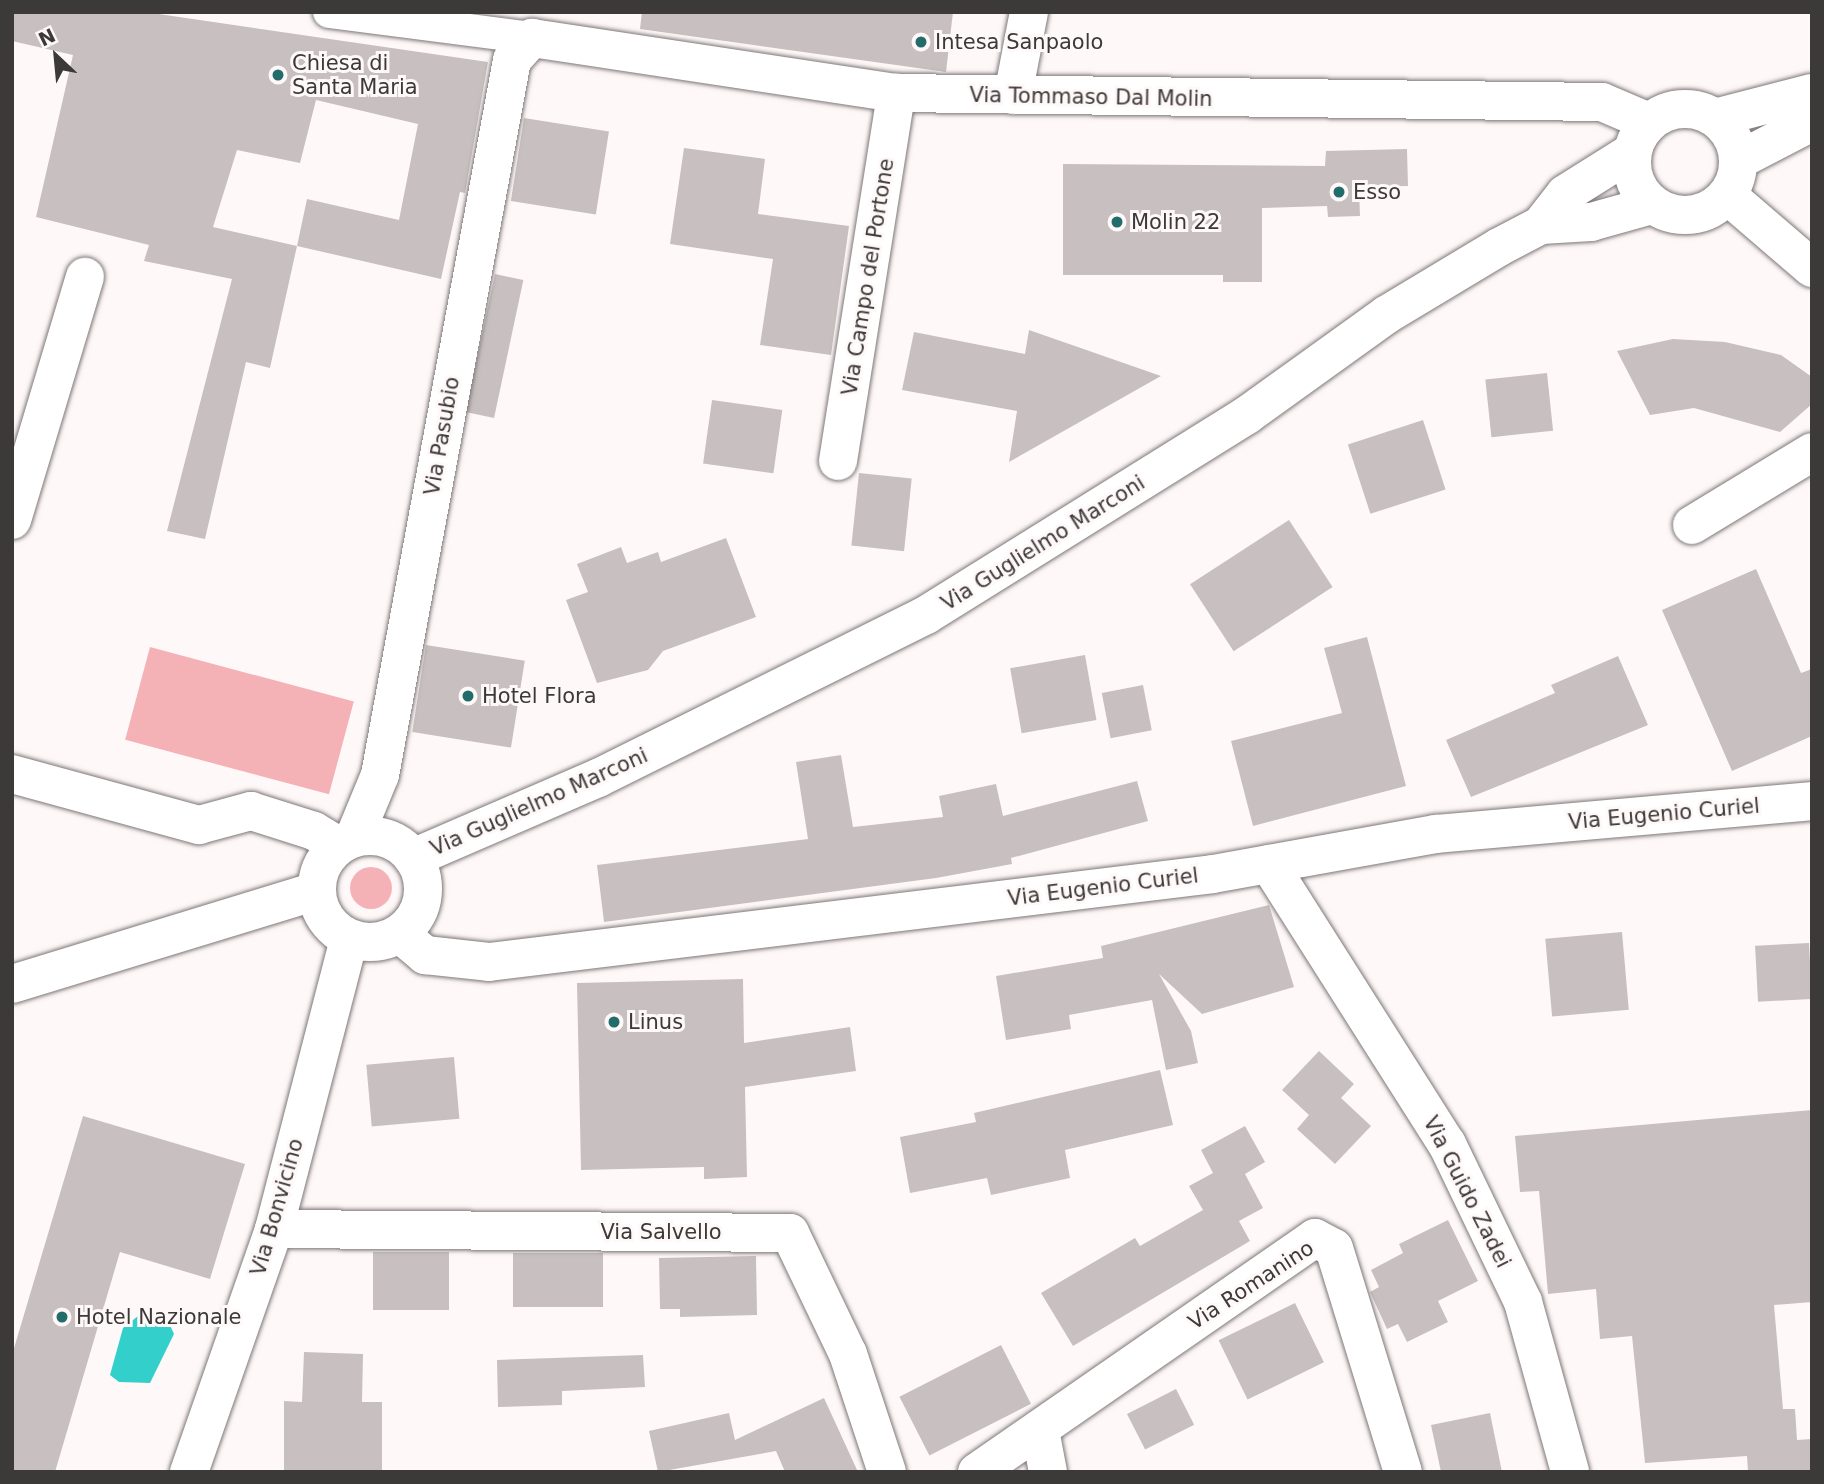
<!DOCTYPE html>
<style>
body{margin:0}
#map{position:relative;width:1824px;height:1484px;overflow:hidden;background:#fff8f9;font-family:"DejaVu Sans",sans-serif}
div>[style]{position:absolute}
.green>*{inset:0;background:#f5b2b6;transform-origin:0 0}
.round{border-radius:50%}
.water>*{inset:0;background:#33d0cb}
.building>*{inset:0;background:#c8c0c0;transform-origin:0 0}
.roads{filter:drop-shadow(0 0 2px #7e7777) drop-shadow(0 0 2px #7e7777)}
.pedestrian>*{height:32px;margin:-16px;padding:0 16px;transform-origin:16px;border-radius:16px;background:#fff}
.minor>*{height:38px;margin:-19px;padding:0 19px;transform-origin:19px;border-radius:19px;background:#fff}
.secondary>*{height:38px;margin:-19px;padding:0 19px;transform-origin:19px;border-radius:19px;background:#fff}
.secondary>.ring{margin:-19px;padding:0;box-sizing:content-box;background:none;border:38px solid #fff;border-radius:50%}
.dots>*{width:19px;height:19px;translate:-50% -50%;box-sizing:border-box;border:4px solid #fff8f9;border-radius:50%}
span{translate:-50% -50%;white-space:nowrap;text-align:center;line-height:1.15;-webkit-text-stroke:6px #fff8f9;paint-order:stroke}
.poi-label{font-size:21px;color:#3c3939}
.left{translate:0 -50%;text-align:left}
.street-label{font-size:21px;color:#3c3939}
.frame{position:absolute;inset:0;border:14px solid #3c3939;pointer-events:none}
.north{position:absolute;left:21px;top:21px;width:70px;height:70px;-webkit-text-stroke:5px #fff8f9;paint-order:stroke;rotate:334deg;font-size:19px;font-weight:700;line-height:28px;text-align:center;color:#3c3939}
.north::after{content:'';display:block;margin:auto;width:24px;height:32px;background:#3c3939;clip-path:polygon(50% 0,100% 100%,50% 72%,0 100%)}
</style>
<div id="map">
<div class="green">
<i style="left:150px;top:647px;width:211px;height:96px;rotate:15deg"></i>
<i class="round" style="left:350px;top:867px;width:42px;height:42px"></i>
</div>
<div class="water">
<i style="clip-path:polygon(148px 1308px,164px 1312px,174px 1334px,150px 1383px,119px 1382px,110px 1375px,123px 1328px)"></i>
</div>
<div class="building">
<i style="clip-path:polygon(evenodd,12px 12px,145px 12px,488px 62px,465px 193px,460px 192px,441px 279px,297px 246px,270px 368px,246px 362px,205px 539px,167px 531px,232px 279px,144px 261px,149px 245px,36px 217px,73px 55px,12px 41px,12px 12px,316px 100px,418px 124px,399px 220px,307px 199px,297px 246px,213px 227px,237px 150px,300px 163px,316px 100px)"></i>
<i style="clip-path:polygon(642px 12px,953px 12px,946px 72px,640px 29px)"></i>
<i style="left:524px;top:118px;width:86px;height:84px;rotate:9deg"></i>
<i style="clip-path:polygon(684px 148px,765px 159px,758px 214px,849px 226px,831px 355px,760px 345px,773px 259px,670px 244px)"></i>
<i style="clip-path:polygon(1407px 149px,1408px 186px,1359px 187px,1360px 216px,1328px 217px,1327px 206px,1262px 208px,1262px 282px,1223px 282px,1223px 275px,1063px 275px,1063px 164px,1325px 166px,1326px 151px)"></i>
<i style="left:495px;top:274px;width:29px;height:141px;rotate:12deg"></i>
<i style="clip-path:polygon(1029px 330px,1161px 376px,1009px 462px,1017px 411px,902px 390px,914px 332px,1025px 354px)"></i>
<i style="clip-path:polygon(1673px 339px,1725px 342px,1781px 355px,1812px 377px,1812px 404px,1780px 432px,1694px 408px,1650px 415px,1617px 351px)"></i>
<i style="left:1547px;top:373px;width:58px;height:62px;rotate:84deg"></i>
<i style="left:712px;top:400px;width:71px;height:64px;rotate:8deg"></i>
<i style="left:1423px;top:420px;width:73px;height:79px;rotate:72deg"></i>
<i style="left:859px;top:473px;width:53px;height:73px;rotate:6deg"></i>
<i style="left:1289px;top:520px;width:80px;height:118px;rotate:57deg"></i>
<i style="clip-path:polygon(726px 538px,756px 617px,663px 651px,648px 670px,597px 683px,566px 600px,588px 592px,577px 564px,621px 547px,627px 563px,658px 552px,661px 562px)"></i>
<i style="clip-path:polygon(1756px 569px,1801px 673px,1812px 669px,1812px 736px,1732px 771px,1662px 610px)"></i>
<i style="clip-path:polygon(1367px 637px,1406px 786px,1253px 826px,1231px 741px,1342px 713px,1324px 648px)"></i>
<i style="left:426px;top:645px;width:100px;height:88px;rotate:9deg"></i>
<i style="left:1085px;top:655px;width:66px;height:76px;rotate:80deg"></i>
<i style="clip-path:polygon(1618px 656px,1648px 725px,1471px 797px,1446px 740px,1555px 693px,1551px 685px)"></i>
<i style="left:1143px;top:685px;width:46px;height:42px;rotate:79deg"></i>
<i style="clip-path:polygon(841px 755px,853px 827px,943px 817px,939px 796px,996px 784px,1003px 816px,1137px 781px,1148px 821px,1011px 858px,1012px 864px,936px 878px,604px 922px,597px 865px,808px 839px,796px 762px)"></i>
<i style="clip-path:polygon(1269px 905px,1294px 987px,1202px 1014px,1159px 974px,1191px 1031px,1198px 1063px,1166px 1070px,1152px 1000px,1069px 1015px,1071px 1029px,1006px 1040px,996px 976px,1103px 958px,1101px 946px)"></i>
<i style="left:1622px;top:932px;width:78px;height:77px;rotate:85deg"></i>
<i style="left:1809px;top:943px;width:56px;height:54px;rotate:87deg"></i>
<i style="clip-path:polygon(743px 979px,744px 1043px,850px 1027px,856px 1071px,745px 1087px,747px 1177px,704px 1179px,704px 1167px,581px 1170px,577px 983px)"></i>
<i style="clip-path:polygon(1319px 1051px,1354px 1084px,1341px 1098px,1371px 1126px,1335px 1164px,1297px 1129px,1309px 1115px,1282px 1090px)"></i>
<i style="left:454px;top:1057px;width:62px;height:88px;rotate:85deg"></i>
<i style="clip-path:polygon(1160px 1070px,1173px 1125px,1065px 1150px,1070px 1178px,991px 1195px,987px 1178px,910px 1193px,900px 1137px,976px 1122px,974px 1113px)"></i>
<i style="clip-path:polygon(1812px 1110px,1812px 1302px,1774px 1305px,1783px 1409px,1795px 1409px,1797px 1440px,1812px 1439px,1812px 1472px,1748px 1472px,1747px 1456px,1645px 1463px,1632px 1336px,1600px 1339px,1596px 1289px,1548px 1294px,1539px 1191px,1520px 1192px,1515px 1136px)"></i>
<i style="clip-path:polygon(83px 1116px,245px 1164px,210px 1279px,120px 1252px,55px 1472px,12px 1472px,12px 1355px)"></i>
<i style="clip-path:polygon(1245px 1126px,1265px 1162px,1245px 1174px,1263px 1208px,1239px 1221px,1250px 1241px,1073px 1346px,1041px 1293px,1135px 1238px,1140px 1246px,1203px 1210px,1189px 1186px,1213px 1173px,1201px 1150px)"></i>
<i style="clip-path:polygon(1448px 1220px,1478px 1281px,1438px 1301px,1448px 1322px,1407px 1342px,1398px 1324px,1387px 1329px,1370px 1292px,1379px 1287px,1371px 1270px,1403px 1253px,1399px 1244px)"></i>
<i style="left:373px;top:1252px;width:76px;height:58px"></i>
<i style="left:513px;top:1253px;width:90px;height:54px"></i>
<i style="clip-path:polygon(756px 1256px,757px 1315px,680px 1317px,680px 1309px,660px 1309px,659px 1258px)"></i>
<i style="left:1295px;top:1303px;width:66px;height:85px;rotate:64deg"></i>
<i style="left:1001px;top:1345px;width:66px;height:114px;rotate:63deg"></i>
<i style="clip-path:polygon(304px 1352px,363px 1354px,362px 1402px,382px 1402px,382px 1472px,284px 1472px,284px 1401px,302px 1402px)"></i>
<i style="clip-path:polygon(643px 1355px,645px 1387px,562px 1391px,562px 1405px,498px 1407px,497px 1360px)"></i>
<i style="left:1176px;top:1389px;width:40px;height:55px;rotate:63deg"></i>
<i style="clip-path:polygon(824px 1398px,858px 1472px,785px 1472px,776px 1451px,658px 1472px,649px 1431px,729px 1413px,735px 1440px)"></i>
<i style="clip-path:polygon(1490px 1413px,1502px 1472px,1441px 1472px,1431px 1425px)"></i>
</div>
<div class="roads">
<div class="pedestrian">
<i style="left:329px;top:12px;width:205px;rotate:7.3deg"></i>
</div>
<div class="minor">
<i style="left:1013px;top:95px;width:85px;rotate:-79.1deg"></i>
<i style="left:1727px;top:195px;width:112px;rotate:40.7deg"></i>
<i style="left:838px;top:461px;width:373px;rotate:-81deg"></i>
<i style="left:12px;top:520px;width:254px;rotate:-73.3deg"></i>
<i style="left:1692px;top:525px;width:140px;rotate:-31.3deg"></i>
<i style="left:12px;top:774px;width:194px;rotate:15.3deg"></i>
<i style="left:199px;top:825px;width:54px;rotate:-15.1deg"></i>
<i style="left:251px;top:811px;width:66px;rotate:17.6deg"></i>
<i style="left:314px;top:831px;width:29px;rotate:31deg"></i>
<i style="left:354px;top:838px;width:68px;rotate:-67.6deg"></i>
<i style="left:380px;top:775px;width:727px;rotate:-79.54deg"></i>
<i style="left:512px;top:60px;width:30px;rotate:-48deg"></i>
<i style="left:532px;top:38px;width:368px;rotate:8.6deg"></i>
<i style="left:896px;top:93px;width:706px;rotate:0.73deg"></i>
<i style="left:1602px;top:102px;width:51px;rotate:23.1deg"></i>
<i style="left:1269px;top:864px;width:332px;rotate:57.6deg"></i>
<i style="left:1447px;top:1144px;width:175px;rotate:64.3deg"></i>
<i style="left:1523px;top:1302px;width:176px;rotate:74.5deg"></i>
<i style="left:400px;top:934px;width:33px;rotate:40deg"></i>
<i style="left:425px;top:955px;width:64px;rotate:6.2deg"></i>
<i style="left:489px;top:962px;width:729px;rotate:-6.93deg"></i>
<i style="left:1213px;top:874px;width:227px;rotate:-10.2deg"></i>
<i style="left:1436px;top:834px;width:377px;rotate:-5deg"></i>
<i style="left:274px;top:1229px;width:516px;rotate:0.44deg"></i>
<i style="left:790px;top:1233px;width:134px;rotate:64.4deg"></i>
<i style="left:848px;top:1354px;width:124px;rotate:71.7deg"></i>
<i style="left:1040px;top:1430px;width:43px;rotate:79.2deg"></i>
<i style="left:189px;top:1472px;width:257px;rotate:-70.7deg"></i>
<i style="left:274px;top:1229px;width:300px;rotate:-75.5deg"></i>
<i style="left:977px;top:1472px;width:411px;rotate:-34.7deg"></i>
<i style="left:1315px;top:1238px;width:21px;rotate:28deg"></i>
<i style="left:1334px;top:1248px;width:234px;rotate:72.9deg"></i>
</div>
<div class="secondary">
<i class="ring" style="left:1632px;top:109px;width:68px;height:68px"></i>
<i style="left:1715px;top:118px;width:100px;rotate:-14.5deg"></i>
<i style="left:1739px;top:160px;width:82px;rotate:-27.5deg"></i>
<i style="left:1541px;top:225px;width:39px;rotate:-52deg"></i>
<i style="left:1565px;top:194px;width:79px;rotate:-32.1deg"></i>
<i class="ring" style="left:317px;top:836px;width:68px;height:68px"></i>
<i style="left:413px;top:858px;width:202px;rotate:-23.4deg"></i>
<i style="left:598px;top:778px;width:366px;rotate:-26.4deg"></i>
<i style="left:926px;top:615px;width:378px;rotate:-31.9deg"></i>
<i style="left:1247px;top:415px;width:171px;rotate:-35.7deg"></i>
<i style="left:1386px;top:315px;width:132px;rotate:-31deg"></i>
<i style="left:1499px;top:247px;width:47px;rotate:-27.6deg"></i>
<i style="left:1541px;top:225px;width:50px;rotate:-3.4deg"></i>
<i style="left:1591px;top:222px;width:63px;rotate:-15.6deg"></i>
<i style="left:12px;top:984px;width:318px;rotate:-17deg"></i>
</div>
</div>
<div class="dots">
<i style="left:921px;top:42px;background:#226d6b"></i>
<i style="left:278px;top:75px;background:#226d6b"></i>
<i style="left:1339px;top:192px;background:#226d6b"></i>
<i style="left:1117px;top:222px;background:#226d6b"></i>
<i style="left:468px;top:696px;background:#226d6b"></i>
<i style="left:614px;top:1022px;background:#226d6b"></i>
<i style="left:62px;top:1317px;background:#226d6b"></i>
</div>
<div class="poi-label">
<span class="left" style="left:935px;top:42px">Intesa Sanpaolo</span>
<span class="left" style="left:292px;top:75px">Chiesa di<br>Santa Maria</span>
<span class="left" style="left:1353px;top:192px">Esso</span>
<span class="left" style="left:1131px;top:222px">Molin 22</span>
<span class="left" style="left:482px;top:696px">Hotel Flora</span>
<span class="left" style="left:628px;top:1022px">Linus</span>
<span class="left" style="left:76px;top:1317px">Hotel Nazionale</span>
</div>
<div class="street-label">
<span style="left:1091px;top:97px;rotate:1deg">Via Tommaso Dal Molin</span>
<span style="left:868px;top:277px;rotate:-81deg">Via Campo del Portone</span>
<span style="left:442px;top:436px;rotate:-80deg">Via Pasubio</span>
<span style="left:1043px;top:543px;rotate:-32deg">Via Guglielmo Marconi</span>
<span style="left:539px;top:802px;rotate:-24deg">Via Guglielmo Marconi</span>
<span style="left:1664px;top:814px;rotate:-5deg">Via Eugenio Curiel</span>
<span style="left:1103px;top:887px;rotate:-7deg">Via Eugenio Curiel</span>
<span style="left:1467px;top:1192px;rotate:63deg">Via Guido Zadei</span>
<span style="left:277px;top:1207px;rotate:-74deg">Via Bonvicino</span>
<span style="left:661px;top:1232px">Via Salvello</span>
<span style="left:1251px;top:1285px;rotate:-33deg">Via Romanino</span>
</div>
<div class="frame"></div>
<div class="north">N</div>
</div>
